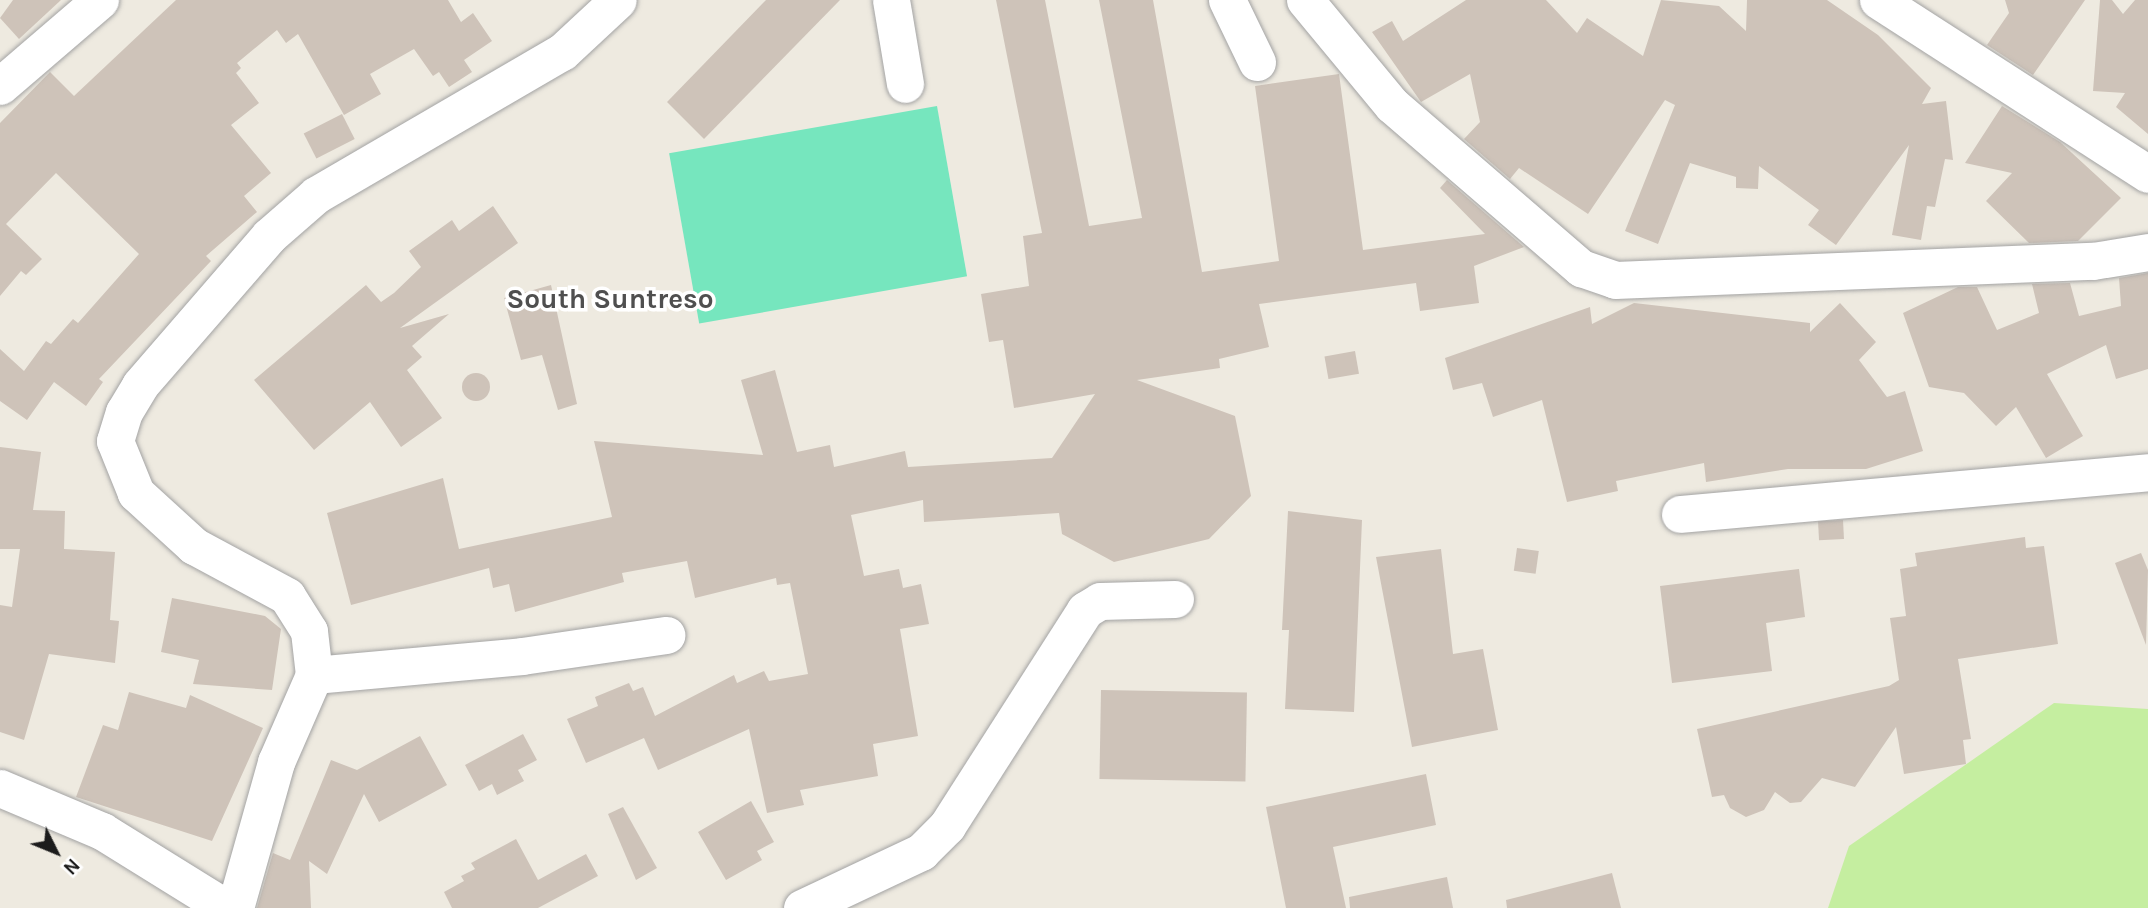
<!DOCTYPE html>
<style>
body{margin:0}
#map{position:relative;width:2148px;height:908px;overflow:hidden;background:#eeeae0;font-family:Karla,sans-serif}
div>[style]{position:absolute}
.grass>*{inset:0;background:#c5eea0}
.pitch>*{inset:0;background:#76e6be;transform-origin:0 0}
.building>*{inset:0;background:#cec3b9;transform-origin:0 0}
.round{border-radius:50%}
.roads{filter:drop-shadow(0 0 2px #a3a3a3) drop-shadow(0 0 2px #a3a3a3)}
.minor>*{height:37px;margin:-18.5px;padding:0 18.5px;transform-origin:18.5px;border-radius:18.5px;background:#fff}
span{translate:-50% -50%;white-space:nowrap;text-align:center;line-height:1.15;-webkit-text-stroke:7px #fff;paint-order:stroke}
.district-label{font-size:28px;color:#4f4f4f;font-weight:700}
.north{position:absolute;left:21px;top:817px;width:70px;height:70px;-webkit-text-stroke:5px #fff;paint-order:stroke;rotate:133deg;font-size:19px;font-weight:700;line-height:28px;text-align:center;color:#1c1c1c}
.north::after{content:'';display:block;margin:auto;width:24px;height:32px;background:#1c1c1c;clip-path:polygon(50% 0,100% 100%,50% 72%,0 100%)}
</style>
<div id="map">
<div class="grass">
<i style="clip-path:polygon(2054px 703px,2148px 709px,2148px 908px,1828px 908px,1849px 846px)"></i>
</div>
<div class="pitch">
<i style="left:937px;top:106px;width:173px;height:272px;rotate:80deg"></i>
</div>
<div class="building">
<i style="clip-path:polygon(13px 0,61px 0,19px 39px,0 18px)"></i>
<i style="clip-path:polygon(176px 0,448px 0,461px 22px,473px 13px,492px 41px,464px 60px,472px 72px,449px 87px,439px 72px,433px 76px,414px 49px,370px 74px,381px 94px,344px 115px,298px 34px,286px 43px,277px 30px,237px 63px,241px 68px,236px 73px,259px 103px,231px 125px,271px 173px,244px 196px,257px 212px,206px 256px,211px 261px,99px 379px,103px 382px,86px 406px,54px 382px,27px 420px,0 401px,0 349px,24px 371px,46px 341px,51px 344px,73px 319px,78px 323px,139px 254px,56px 173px,6px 224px,42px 259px,26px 275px,21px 271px,0 296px,0 123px,50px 72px,74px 96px)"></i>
<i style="clip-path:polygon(766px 0,840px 0,704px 139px,667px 102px)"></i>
<i style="clip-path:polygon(996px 0,1045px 0,1089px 226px,1142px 218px,1099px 0,1153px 0,1202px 272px,1279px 261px,1255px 86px,1339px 74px,1363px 250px,1485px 234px,1440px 188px,1447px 180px,1524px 247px,1474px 266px,1479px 303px,1420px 311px,1416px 283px,1259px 304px,1269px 347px,1219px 359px,1220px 368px,1137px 380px,1235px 416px,1251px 496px,1209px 539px,1114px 562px,1062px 534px,1059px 513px,924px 522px,923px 500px,851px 515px,864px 576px,899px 569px,903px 588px,921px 584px,929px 624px,900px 629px,918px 736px,873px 744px,878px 776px,800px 790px,804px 805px,767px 813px,749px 729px,658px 770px,644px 738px,586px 763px,567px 719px,598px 706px,595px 697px,629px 683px,633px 691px,643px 687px,655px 716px,734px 675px,737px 683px,764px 671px,769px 681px,808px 674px,790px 583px,777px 585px,776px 578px,695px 598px,687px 561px,622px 573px,624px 582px,515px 612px,509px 584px,493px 588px,489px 568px,351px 605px,327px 513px,443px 478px,459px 549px,612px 517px,594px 441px,763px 455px,741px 380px,775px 370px,797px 452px,830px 445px,834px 467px,905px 451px,908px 467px,1052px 458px,1095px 394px,1014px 408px,1003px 340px,989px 342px,981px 294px,1029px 286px,1023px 236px,1042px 233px)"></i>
<i style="clip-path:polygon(1466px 0,1546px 0,1577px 33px,1587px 18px,1643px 56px,1661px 0,1719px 6px,1746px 31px,1747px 0,1827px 0,1878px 35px,1931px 88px,1922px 104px,1946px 101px,1953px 160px,1945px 159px,1935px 207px,1927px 206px,1921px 240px,1892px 235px,1909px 145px,1836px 245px,1808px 225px,1819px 210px,1759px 166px,1758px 189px,1736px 188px,1736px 177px,1690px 163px,1658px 244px,1625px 231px,1675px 105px,1665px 100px,1588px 214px,1519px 168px,1510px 179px,1464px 139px,1480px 122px,1470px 74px,1421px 102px,1372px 32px,1392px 21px,1403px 41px)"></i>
<i style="clip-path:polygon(2005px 0,2085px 0,2033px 75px,1987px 45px,2009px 13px)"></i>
<i style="clip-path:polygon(2100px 0,2112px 0,2123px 14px,2135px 0,2148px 0,2148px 134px,2116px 107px,2125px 93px,2093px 91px)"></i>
<i style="clip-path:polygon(2002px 106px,2060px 142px,2121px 198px,2078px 241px,2029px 243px,1986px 201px,2012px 173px,1965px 163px)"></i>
<i style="left:342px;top:114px;width:28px;height:43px;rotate:63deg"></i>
<i style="clip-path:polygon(493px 206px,518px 243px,400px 328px,449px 314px,412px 346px,422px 357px,407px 370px,442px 418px,401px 447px,370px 402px,314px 450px,254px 380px,366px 285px,381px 302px,394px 293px,421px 267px,409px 251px,452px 220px,459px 231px)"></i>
<i style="clip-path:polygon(2148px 273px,2148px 369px,2116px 379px,2106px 345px,2047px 374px,2083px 436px,2046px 458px,2016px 407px,1996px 426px,1964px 393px,1929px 387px,1903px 313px,1958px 287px,1977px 287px,1997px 330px,2039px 313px,2032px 284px,2070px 283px,2079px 316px,2121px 306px,2119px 278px)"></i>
<i style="clip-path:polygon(551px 285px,577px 404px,558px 410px,542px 355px,521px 360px,504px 298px)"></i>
<i style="clip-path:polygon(1634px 303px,1810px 323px,1810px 332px,1840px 303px,1876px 342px,1859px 360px,1887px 397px,1905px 391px,1923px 451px,1866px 469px,1788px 469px,1706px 482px,1704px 463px,1616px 481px,1618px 491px,1567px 502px,1542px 400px,1493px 417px,1482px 383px,1453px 390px,1445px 358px,1590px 307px,1592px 324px)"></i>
<i style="left:1355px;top:351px;width:23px;height:31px;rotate:80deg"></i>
<i class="round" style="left:462px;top:373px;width:28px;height:28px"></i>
<i style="clip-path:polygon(0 447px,41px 452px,33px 510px,65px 511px,64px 549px,115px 552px,110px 620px,119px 621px,115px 663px,49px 654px,24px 740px,0 732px,0 605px,12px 607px,20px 549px,0 549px)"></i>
<i style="clip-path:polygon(1288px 511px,1362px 520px,1354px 712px,1285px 709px,1289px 630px,1282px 630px)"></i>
<i style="left:1843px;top:520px;width:19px;height:25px;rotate:87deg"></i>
<i style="clip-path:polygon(2025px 537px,2026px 548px,2044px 546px,2058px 644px,1958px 659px,1971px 739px,1963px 740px,1966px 764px,1904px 774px,1896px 727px,1855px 787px,1822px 778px,1801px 802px,1790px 803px,1775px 792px,1764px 810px,1746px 817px,1730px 808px,1724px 795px,1712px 797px,1697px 729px,1889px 686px,1899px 680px,1890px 618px,1906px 616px,1900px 569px,1917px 566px,1915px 553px)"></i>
<i style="left:1517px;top:548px;width:22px;height:23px;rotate:8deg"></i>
<i style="clip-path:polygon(1441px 549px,1453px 654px,1483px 649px,1498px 730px,1412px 747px,1376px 557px)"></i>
<i style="clip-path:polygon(2141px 553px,2148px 570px,2146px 645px,2115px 563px)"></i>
<i style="clip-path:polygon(1799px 569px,1805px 617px,1766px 623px,1772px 671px,1672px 683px,1660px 586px)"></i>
<i style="clip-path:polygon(172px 598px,265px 616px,281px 629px,272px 690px,193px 684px,199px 660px,161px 652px)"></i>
<i style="left:1101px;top:690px;width:146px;height:89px;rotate:1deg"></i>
<i style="clip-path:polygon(129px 692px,186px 708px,190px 695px,263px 728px,212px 841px,76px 797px,103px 725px,118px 730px)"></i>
<i style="clip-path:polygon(523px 734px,537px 760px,518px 770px,524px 781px,497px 795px,492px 784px,479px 791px,465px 765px)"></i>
<i style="clip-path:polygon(420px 736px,447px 785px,379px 822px,364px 794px,327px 874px,309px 861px,311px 908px,257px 908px,273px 853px,290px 860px,331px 760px,357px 770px)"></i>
<i style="clip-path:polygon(1426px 774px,1436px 825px,1333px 847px,1346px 908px,1286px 908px,1266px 807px)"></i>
<i style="clip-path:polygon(751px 801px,774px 842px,757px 851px,762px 860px,726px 880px,698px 832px)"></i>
<i style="clip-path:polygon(623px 807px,657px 868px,636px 880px,608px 814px)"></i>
<i style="clip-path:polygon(516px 839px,538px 880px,586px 854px,598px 876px,538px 908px,452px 908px,444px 892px,464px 881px,461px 876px,475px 869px,471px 863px)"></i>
<i style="clip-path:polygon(1612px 873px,1621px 908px,1507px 908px,1506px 900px)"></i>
<i style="clip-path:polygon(1447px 877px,1453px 908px,1350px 908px,1349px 897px)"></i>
</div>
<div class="roads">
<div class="minor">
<i style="left:891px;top:0;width:85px;rotate:80.5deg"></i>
<i style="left:1227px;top:0;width:69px;rotate:64.2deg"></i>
<i style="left:1305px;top:0;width:136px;rotate:50.4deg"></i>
<i style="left:1392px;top:105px;width:250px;rotate:40.8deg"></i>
<i style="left:1581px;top:268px;width:36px;rotate:19deg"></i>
<i style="left:1615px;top:280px;width:478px;rotate:-2.3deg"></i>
<i style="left:2093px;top:261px;width:56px;rotate:-9.3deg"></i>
<i style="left:1878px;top:0;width:321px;rotate:32.8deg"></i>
<i style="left:0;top:86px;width:132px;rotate:-40.7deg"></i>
<i style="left:1680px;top:514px;width:470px;rotate:-5.1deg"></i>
<i style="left:314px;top:675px;width:209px;rotate:-5.2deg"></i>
<i style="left:522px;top:656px;width:146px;rotate:-8.3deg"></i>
<i style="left:0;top:788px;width:111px;rotate:22.9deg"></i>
<i style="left:102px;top:831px;width:146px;rotate:31.8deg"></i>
<i style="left:235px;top:908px;width:152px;rotate:-74.3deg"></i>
<i style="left:276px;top:762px;width:95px;rotate:-66.4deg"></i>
<i style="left:314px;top:675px;width:44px;rotate:-96.5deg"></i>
<i style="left:309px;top:631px;width:41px;rotate:-122.2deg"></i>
<i style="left:287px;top:596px;width:106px;rotate:-151.7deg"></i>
<i style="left:194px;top:546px;width:79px;rotate:-137.6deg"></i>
<i style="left:136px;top:493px;width:56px;rotate:-112deg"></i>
<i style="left:115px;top:441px;width:30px;rotate:-73deg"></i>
<i style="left:124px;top:412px;width:31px;rotate:-59deg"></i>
<i style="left:140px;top:385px;width:197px;rotate:-49.1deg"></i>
<i style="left:269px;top:236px;width:62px;rotate:-41.1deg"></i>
<i style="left:316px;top:195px;width:285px;rotate:-30.2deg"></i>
<i style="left:562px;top:52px;width:76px;rotate:-42.9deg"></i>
<i style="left:802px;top:908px;width:132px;rotate:-25.2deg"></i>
<i style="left:921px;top:852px;width:37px;rotate:-45deg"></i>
<i style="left:947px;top:826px;width:256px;rotate:-57.4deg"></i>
<i style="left:1085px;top:610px;width:17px;rotate:-31deg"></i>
<i style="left:1100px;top:601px;width:75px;rotate:-1.5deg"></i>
</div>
</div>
<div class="district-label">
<span style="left:610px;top:299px">South Suntreso</span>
</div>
<div class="north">N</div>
</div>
